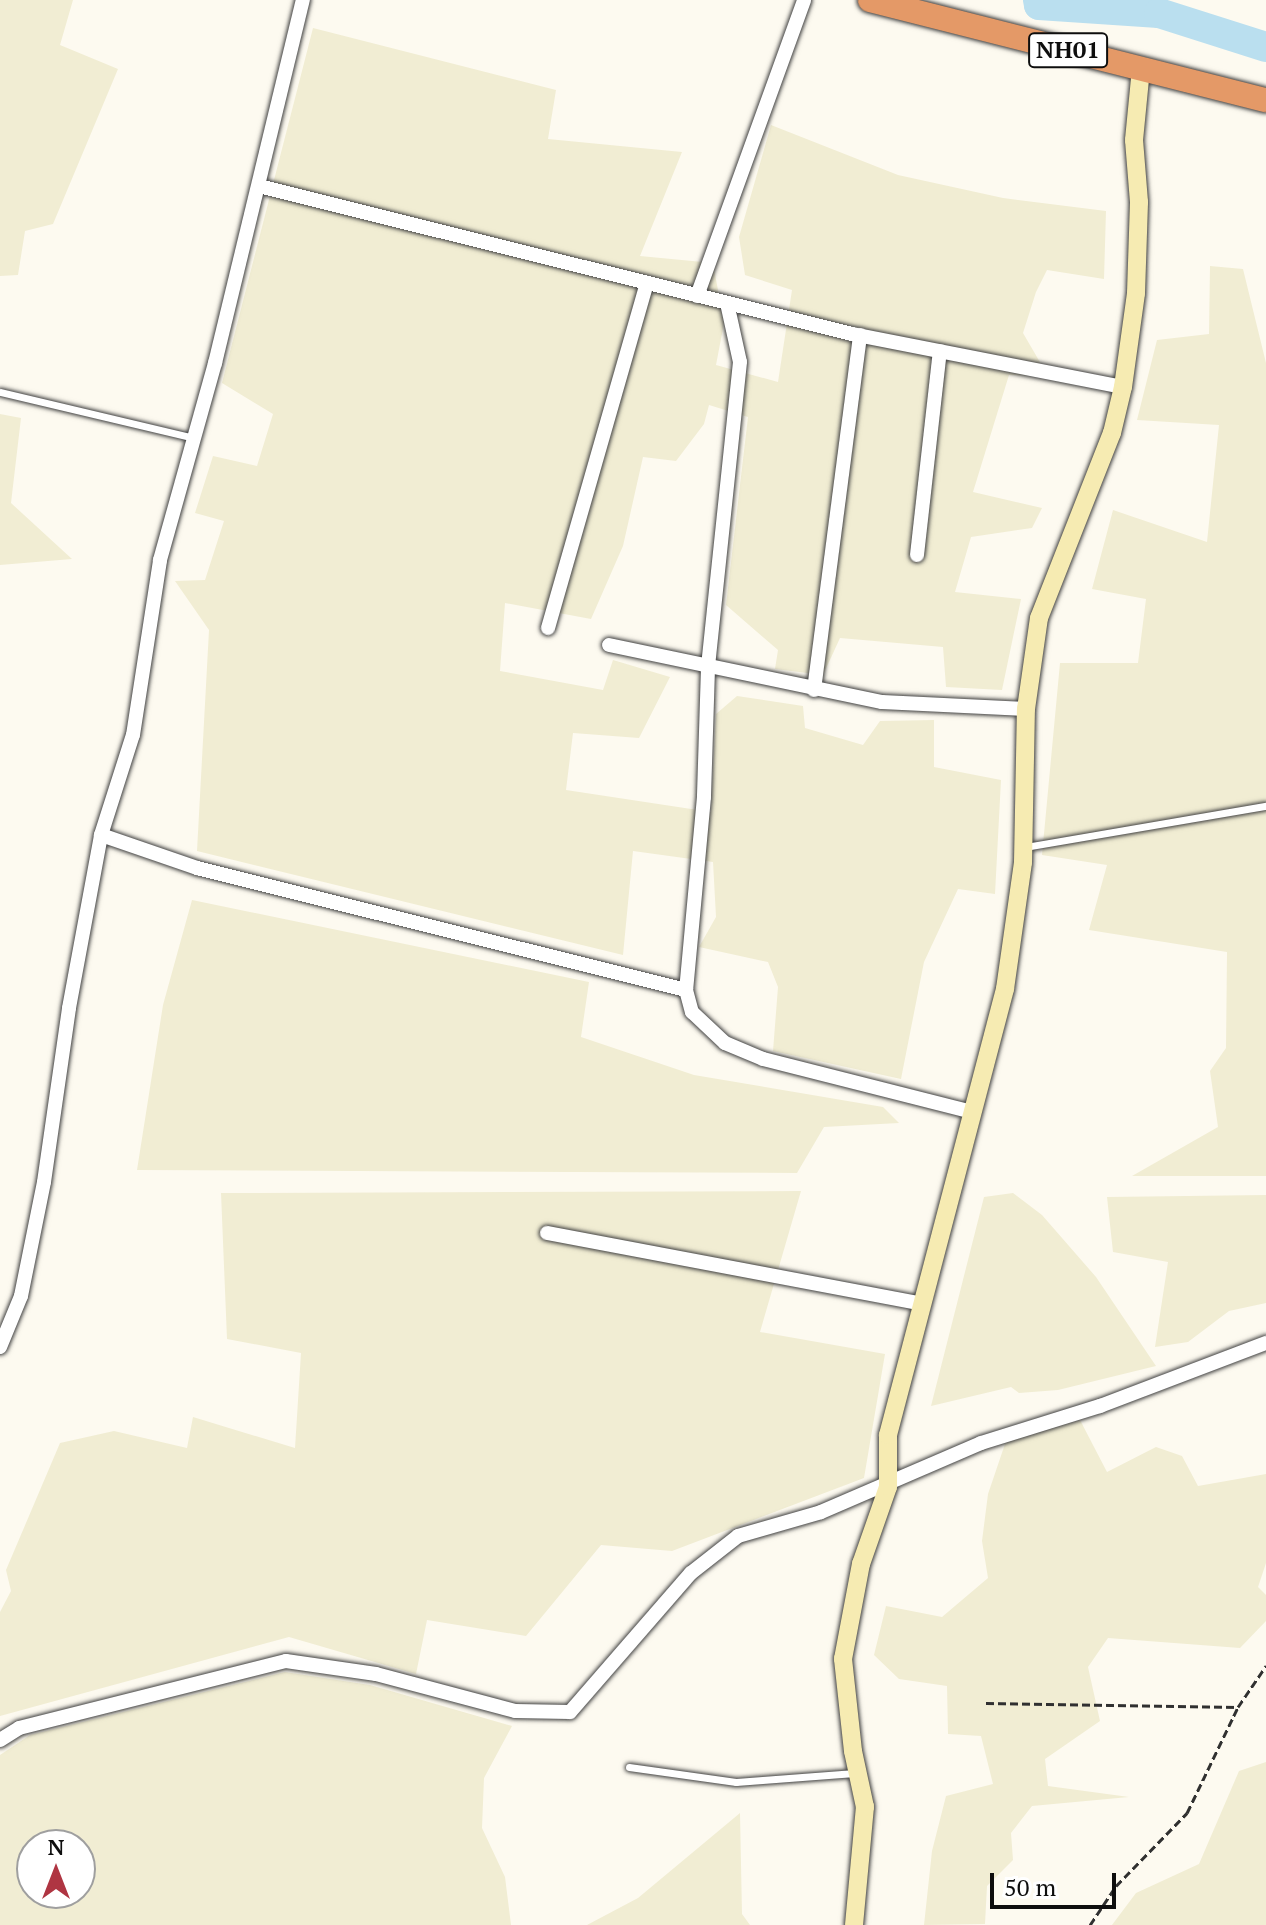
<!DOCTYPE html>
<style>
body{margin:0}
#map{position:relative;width:1266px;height:1925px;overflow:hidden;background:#fdfaf0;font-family:"PT Serif",serif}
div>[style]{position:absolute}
.farmland>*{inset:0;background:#f1edd3}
.river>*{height:30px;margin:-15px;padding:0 15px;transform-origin:15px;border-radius:15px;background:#badfef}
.path>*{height:3px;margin-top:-1.5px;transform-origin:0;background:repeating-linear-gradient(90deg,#303030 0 8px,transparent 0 12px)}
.roads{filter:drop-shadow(0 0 2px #414141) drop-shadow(0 0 2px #414141)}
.lane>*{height:7px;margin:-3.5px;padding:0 3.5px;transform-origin:3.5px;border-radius:3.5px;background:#fff}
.street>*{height:14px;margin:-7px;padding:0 7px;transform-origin:7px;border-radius:7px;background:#fff}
.secondary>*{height:18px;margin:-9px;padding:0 9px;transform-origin:9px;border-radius:9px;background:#f6ebb2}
.highway>*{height:24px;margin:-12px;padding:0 12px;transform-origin:12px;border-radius:12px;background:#e49967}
span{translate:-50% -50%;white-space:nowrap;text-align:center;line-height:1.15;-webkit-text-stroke:8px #fff;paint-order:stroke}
.shield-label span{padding:2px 6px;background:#fff;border:2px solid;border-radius:6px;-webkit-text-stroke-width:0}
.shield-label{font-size:24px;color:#0e0e0e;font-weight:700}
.north{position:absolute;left:16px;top:1829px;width:80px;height:80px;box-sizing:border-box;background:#fff;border:2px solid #9f9f9f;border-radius:50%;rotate:0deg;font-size:22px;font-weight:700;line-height:32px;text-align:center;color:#0e0e0e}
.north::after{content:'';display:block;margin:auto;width:28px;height:36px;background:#af3542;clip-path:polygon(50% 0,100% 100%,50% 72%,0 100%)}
.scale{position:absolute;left:990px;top:1873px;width:126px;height:36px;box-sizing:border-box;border:4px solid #0e0e0e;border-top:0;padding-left:10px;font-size:24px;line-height:28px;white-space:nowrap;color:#0e0e0e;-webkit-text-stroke:6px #fff;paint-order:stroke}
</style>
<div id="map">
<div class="farmland">
<i style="clip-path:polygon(0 0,73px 0,60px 45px,118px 69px,53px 224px,25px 231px,18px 275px,0 276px)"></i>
<i style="clip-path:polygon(313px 28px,556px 90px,548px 139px,682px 152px,640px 256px,713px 263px,724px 323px,716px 365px,778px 382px,792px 290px,745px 275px,739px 237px,771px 125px,898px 175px,1003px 198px,1106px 211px,1104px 279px,1047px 270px,1036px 292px,1023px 333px,1048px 376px,1009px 375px,973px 492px,1042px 508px,1032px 528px,971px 537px,955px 592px,1021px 599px,1002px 690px,946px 687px,943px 647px,840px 638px,823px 675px,775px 669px,778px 650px,726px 605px,748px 417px,709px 405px,704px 424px,676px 461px,643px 457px,623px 546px,591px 619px,505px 603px,500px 671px,603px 690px,613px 660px,670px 677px,639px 738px,573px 733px,566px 790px,711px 812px,716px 714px,737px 696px,803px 706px,805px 728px,863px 745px,880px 721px,934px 720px,934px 767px,1001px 780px,995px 894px,958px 889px,924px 962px,901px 1079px,773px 1051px,778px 987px,768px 962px,699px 947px,716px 917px,713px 862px,633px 851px,623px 955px,197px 851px,209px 630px,175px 581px,205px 580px,224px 521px,195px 513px,213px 456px,257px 466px,273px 414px,222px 383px)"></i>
<i style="clip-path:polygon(1210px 266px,1243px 269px,1266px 363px,1266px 1176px,1132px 1176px,1218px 1127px,1210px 1071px,1226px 1048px,1227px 952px,1089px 930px,1107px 865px,1042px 855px,1060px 663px,1138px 663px,1146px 599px,1092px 589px,1113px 510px,1207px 542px,1219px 425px,1137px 420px,1157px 340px,1209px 334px)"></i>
<i style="clip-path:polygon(0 414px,21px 418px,11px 503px,72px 559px,0 565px)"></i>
<i style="clip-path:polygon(192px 900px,589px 982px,581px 1037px,694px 1075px,883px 1107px,899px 1123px,824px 1127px,797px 1173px,137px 1170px,163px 1005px)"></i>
<i style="clip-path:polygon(801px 1191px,760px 1332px,885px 1354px,864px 1478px,672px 1551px,601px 1545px,526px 1636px,427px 1620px,416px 1674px,289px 1637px,0 1716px,0 1612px,11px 1591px,6px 1570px,60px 1443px,114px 1431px,187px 1448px,193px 1417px,295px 1448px,301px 1353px,227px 1339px,221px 1193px)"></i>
<i style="clip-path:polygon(1013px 1193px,1042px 1215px,1096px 1277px,1156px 1366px,1058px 1390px,1019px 1393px,1011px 1387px,931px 1406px,984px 1197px)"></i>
<i style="clip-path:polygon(1266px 1195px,1266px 1303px,1229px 1311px,1188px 1342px,1155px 1347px,1168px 1262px,1113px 1252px,1107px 1197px)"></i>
<i style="clip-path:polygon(1080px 1420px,1107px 1472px,1156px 1447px,1182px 1456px,1198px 1486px,1266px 1474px,1266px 1563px,1258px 1587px,1266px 1595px,1266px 1621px,1240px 1648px,1108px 1638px,1088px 1667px,1100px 1721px,1045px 1759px,1048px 1786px,1129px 1797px,1032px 1806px,1011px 1833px,1013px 1860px,987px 1886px,985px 1924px,924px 1925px,932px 1851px,946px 1796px,993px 1784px,981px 1736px,948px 1734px,947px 1686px,899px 1679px,874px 1655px,886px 1606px,942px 1617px,988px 1578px,982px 1541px,988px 1494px,1006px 1441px)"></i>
<i style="clip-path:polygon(evenodd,285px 1672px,370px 1685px,512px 1726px,484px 1778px,482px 1828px,505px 1877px,511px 1925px,0 1925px,0 1755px,30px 1735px,285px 1672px,32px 1845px,80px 1845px,80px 1893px,32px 1893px,32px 1845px)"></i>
<i style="clip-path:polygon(1266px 1762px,1266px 1925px,1112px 1925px,1136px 1893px,1199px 1864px,1239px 1771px)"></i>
<i style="clip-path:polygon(740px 1813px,742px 1914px,750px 1925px,587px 1925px,638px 1898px)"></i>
</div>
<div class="river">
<i style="left:1038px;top:0;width:5px;rotate:79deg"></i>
<i style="left:1039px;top:5px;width:120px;rotate:3.8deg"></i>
<i style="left:1159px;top:13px;width:112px;rotate:17.6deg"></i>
</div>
<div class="path">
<i style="left:986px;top:1703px;width:252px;rotate:0.9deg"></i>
<i style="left:1090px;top:1925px;width:47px;rotate:-56.3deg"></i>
<i style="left:1116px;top:1886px;width:102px;rotate:-45.8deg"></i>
<i style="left:1187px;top:1813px;width:118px;rotate:-64.3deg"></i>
<i style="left:1238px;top:1707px;width:50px;rotate:-55.7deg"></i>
</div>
<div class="roads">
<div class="lane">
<i style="left:0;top:392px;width:200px;rotate:13.3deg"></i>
<i style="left:1025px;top:847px;width:244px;rotate:-9.7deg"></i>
<i style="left:629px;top:1767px;width:108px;rotate:8deg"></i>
<i style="left:736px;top:1782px;width:119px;rotate:-4.3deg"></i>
</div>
<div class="street">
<i style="left:259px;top:186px;width:611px;rotate:14.01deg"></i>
<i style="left:852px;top:334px;width:276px;rotate:11.1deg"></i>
<i style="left:697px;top:296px;width:315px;rotate:-70.1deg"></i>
<i style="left:727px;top:303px;width:60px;rotate:77.6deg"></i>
<i style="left:740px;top:362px;width:308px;rotate:96deg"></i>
<i style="left:708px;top:668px;width:129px;rotate:91.8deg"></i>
<i style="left:704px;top:797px;width:194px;rotate:95.3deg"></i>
<i style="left:686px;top:990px;width:23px;rotate:75deg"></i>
<i style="left:692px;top:1012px;width:45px;rotate:43.2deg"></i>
<i style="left:725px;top:1043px;width:41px;rotate:22.8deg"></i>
<i style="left:763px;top:1059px;width:216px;rotate:14.2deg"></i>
<i style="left:917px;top:555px;width:205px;rotate:-83.6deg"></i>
<i style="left:548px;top:628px;width:359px;rotate:-74deg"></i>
<i style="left:609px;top:645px;width:279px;rotate:11.8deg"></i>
<i style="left:882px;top:702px;width:144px;rotate:2.8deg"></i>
<i style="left:814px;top:690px;width:358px;rotate:-82.6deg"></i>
<i style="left:101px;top:835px;width:102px;rotate:19deg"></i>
<i style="left:197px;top:868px;width:504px;rotate:14.01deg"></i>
<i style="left:547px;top:1233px;width:382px;rotate:10.7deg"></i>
<i style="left:0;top:1347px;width:55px;rotate:-67.6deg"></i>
<i style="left:21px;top:1296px;width:116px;rotate:-78.6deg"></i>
<i style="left:44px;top:1182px;width:176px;rotate:-81.8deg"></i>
<i style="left:69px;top:1008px;width:176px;rotate:-79.5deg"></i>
<i style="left:101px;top:835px;width:105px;rotate:-72.3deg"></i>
<i style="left:133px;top:735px;width:177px;rotate:-81.2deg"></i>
<i style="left:160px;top:560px;width:205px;rotate:-74.4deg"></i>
<i style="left:215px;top:363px;width:374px;rotate:-76.4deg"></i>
<i style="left:0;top:1740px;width:22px;rotate:-32deg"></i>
<i style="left:19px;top:1728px;width:275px;rotate:-14.1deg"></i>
<i style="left:286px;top:1661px;width:91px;rotate:8.2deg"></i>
<i style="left:376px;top:1674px;width:144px;rotate:14.9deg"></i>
<i style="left:515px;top:1711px;width:55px;rotate:1deg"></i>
<i style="left:570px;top:1712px;width:184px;rotate:-49deg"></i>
<i style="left:691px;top:1573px;width:60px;rotate:-38.2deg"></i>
<i style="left:738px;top:1536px;width:86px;rotate:-16.1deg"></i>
<i style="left:821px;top:1512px;width:174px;rotate:-23.3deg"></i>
<i style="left:981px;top:1443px;width:125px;rotate:-17.3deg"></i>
<i style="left:1100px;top:1406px;width:178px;rotate:-20.8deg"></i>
</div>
<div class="secondary">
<i style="left:854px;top:1925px;width:119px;rotate:-84.7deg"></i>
<i style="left:865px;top:1807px;width:57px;rotate:-102.1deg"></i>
<i style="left:853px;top:1751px;width:93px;rotate:-96.2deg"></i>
<i style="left:843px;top:1659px;width:97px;rotate:-79.3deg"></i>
<i style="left:861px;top:1564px;width:82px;rotate:-70.7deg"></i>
<i style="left:888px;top:1487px;width:52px;rotate:-90deg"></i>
<i style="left:888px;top:1435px;width:461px;rotate:-75.3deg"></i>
<i style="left:1005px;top:989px;width:128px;rotate:-81.9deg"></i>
<i style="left:1023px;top:862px;width:153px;rotate:-88.9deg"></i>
<i style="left:1026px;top:709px;width:92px;rotate:-81.9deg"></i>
<i style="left:1039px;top:618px;width:199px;rotate:-68.5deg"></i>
<i style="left:1112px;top:433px;width:47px;rotate:-76.6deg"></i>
<i style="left:1123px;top:387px;width:95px;rotate:-82.1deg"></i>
<i style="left:1136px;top:293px;width:91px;rotate:-88.1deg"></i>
<i style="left:1139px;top:202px;width:62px;rotate:-94.6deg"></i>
<i style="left:1134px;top:140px;width:72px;rotate:-84.4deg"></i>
</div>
<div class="highway">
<i style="left:870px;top:0;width:408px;rotate:14.2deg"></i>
</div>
</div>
<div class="shield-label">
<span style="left:1068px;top:50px">NH01</span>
</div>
<div class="north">N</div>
<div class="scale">50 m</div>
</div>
